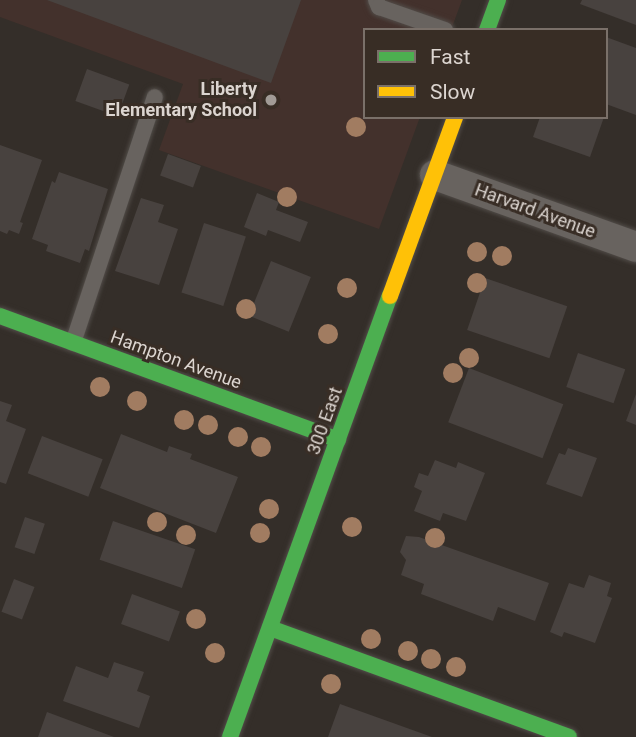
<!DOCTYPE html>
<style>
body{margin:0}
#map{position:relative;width:636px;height:737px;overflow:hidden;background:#342e29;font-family:Roboto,sans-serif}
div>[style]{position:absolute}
.education>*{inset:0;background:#43312c}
.building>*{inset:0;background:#48423f;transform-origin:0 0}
.roads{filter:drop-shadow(0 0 2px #514c48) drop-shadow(0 0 2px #514c48)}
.lane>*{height:16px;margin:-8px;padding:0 8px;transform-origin:8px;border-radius:8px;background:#68635f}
.street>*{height:30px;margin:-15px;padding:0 15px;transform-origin:15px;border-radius:15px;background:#68635f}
.fast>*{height:16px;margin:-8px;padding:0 8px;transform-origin:8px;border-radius:8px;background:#4caf50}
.slow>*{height:16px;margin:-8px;padding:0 8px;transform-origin:8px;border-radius:8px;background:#ffc107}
.trees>*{width:20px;height:20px;margin:-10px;border-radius:50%;background:#a17c61}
.dots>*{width:19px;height:19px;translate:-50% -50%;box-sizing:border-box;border:4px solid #382d25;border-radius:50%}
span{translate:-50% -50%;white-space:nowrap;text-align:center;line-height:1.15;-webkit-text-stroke:6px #382d25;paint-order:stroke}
.poi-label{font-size:18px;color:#dcd5d0;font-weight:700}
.right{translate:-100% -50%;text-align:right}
.street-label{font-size:18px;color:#dcd5d0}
.legend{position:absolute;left:363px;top:28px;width:245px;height:91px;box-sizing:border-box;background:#382d25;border:2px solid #7a7069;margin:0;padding:9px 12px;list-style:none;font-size:21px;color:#dcd5d0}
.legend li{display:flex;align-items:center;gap:14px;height:35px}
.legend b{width:35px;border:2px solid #7a7069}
</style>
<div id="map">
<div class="education">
<i style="clip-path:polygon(0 0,462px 0,451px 30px,365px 30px,365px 117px,420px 117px,379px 229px,159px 150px,183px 84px,0 17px)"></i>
</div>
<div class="building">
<i style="clip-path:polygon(47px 0,301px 0,271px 83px)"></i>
<i style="clip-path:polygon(582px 0,636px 0,636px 25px,580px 4px)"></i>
<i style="clip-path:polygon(606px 37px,636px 48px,636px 115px,606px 104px)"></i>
<i style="left:87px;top:69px;width:45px;height:34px;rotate:20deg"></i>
<i style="clip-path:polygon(540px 117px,604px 117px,590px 157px,533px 137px)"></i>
<i style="clip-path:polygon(0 145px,42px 160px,20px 222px,23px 223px,19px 234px,9px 230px,7px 234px,0 231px)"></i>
<i style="left:168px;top:154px;width:35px;height:23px;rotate:20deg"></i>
<i style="clip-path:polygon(59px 172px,108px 189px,89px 251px,85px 249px,80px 263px,46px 251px,48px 245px,32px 239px,52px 181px,55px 183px)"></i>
<i style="clip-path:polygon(257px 193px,279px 202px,276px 210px,308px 222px,300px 242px,268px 230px,266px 236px,244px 227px)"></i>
<i style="clip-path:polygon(141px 198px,164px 205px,158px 222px,178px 229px,159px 285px,115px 271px)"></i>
<i style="left:204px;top:223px;width:44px;height:73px;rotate:18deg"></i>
<i style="left:271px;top:261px;width:43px;height:59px;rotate:22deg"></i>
<i style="left:485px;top:278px;width:87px;height:55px;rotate:19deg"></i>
<i style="left:578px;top:353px;width:50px;height:36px;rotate:19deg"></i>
<i style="left:469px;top:368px;width:101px;height:58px;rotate:21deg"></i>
<i style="clip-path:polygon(636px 394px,636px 425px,626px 421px)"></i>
<i style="clip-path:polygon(0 401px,12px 405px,6px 421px,26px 429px,6px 484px,0 482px)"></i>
<i style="clip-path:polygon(121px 434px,167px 452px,169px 446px,192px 454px,190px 459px,238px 477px,216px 533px,100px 488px)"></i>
<i style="left:42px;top:436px;width:65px;height:40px;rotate:21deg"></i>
<i style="clip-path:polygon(568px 448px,597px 458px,582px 497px,546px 484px,559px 453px,565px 455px)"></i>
<i style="clip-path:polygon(435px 460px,456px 468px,458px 462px,485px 473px,466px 521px,443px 513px,440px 521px,414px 511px,422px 491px,414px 487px,419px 473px,428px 476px)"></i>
<i style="left:25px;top:517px;width:21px;height:32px;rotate:19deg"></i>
<i style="left:113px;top:521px;width:87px;height:41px;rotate:19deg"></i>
<i style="clip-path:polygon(406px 536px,419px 537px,549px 583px,535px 621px,498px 607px,493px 621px,421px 594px,424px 584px,401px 575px,406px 560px,400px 552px)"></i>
<i style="clip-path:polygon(589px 575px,611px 583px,607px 596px,612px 598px,595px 643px,564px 632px,562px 637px,550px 632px,569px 583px,584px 588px)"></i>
<i style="left:14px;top:579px;width:22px;height:35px;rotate:21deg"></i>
<i style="left:132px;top:594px;width:51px;height:32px;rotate:20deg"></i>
<i style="clip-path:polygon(114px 662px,144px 672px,137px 691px,150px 696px,139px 728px,63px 701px,76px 666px,108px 678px)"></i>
<i style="clip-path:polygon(340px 704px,432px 737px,328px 737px)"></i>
<i style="clip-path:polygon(47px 712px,114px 737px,38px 737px)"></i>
</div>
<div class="roads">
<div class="lane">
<i style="left:376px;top:0;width:8px;rotate:67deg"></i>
<i style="left:379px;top:7px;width:70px;rotate:19.2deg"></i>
<i style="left:73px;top:343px;width:259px;rotate:-71.6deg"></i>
</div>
<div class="street">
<i style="left:435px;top:175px;width:214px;rotate:19.7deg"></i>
</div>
<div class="fast">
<i style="left:487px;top:30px;width:32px;rotate:-70deg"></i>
<i style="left:0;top:316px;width:360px;rotate:20.1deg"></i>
<i style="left:270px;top:628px;width:318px;rotate:20deg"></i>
<i style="left:230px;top:737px;width:469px;rotate:-70.1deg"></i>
</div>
<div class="slow">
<i style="left:390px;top:296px;width:190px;rotate:-70deg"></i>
</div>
</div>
<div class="trees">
<i style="left:356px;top:127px"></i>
<i style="left:287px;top:197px"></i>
<i style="left:477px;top:252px"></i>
<i style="left:502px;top:256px"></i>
<i style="left:477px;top:283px"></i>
<i style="left:347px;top:288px"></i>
<i style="left:246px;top:309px"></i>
<i style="left:328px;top:334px"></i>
<i style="left:469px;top:358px"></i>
<i style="left:453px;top:373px"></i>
<i style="left:100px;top:387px"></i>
<i style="left:137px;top:401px"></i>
<i style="left:184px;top:420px"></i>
<i style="left:208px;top:425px"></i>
<i style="left:238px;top:437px"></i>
<i style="left:261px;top:447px"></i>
<i style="left:269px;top:509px"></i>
<i style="left:157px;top:522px"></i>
<i style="left:352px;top:527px"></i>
<i style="left:260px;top:533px"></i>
<i style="left:186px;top:535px"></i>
<i style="left:435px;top:538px"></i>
<i style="left:196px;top:619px"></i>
<i style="left:371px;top:639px"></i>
<i style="left:408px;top:651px"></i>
<i style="left:215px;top:653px"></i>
<i style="left:431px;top:659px"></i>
<i style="left:456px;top:667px"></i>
<i style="left:331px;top:684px"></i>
</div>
<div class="dots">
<i style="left:271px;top:100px;background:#a19b96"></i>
</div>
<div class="poi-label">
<span class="right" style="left:257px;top:100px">Liberty<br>Elementary School</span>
</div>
<div class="street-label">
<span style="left:535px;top:211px;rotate:20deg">Harvard Avenue</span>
<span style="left:176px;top:360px;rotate:20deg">Hampton Avenue</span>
<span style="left:325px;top:421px;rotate:-70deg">300 East</span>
</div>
<ul class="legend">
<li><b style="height:9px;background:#4caf50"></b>Fast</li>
<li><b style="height:9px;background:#ffc107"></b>Slow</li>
</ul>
</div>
